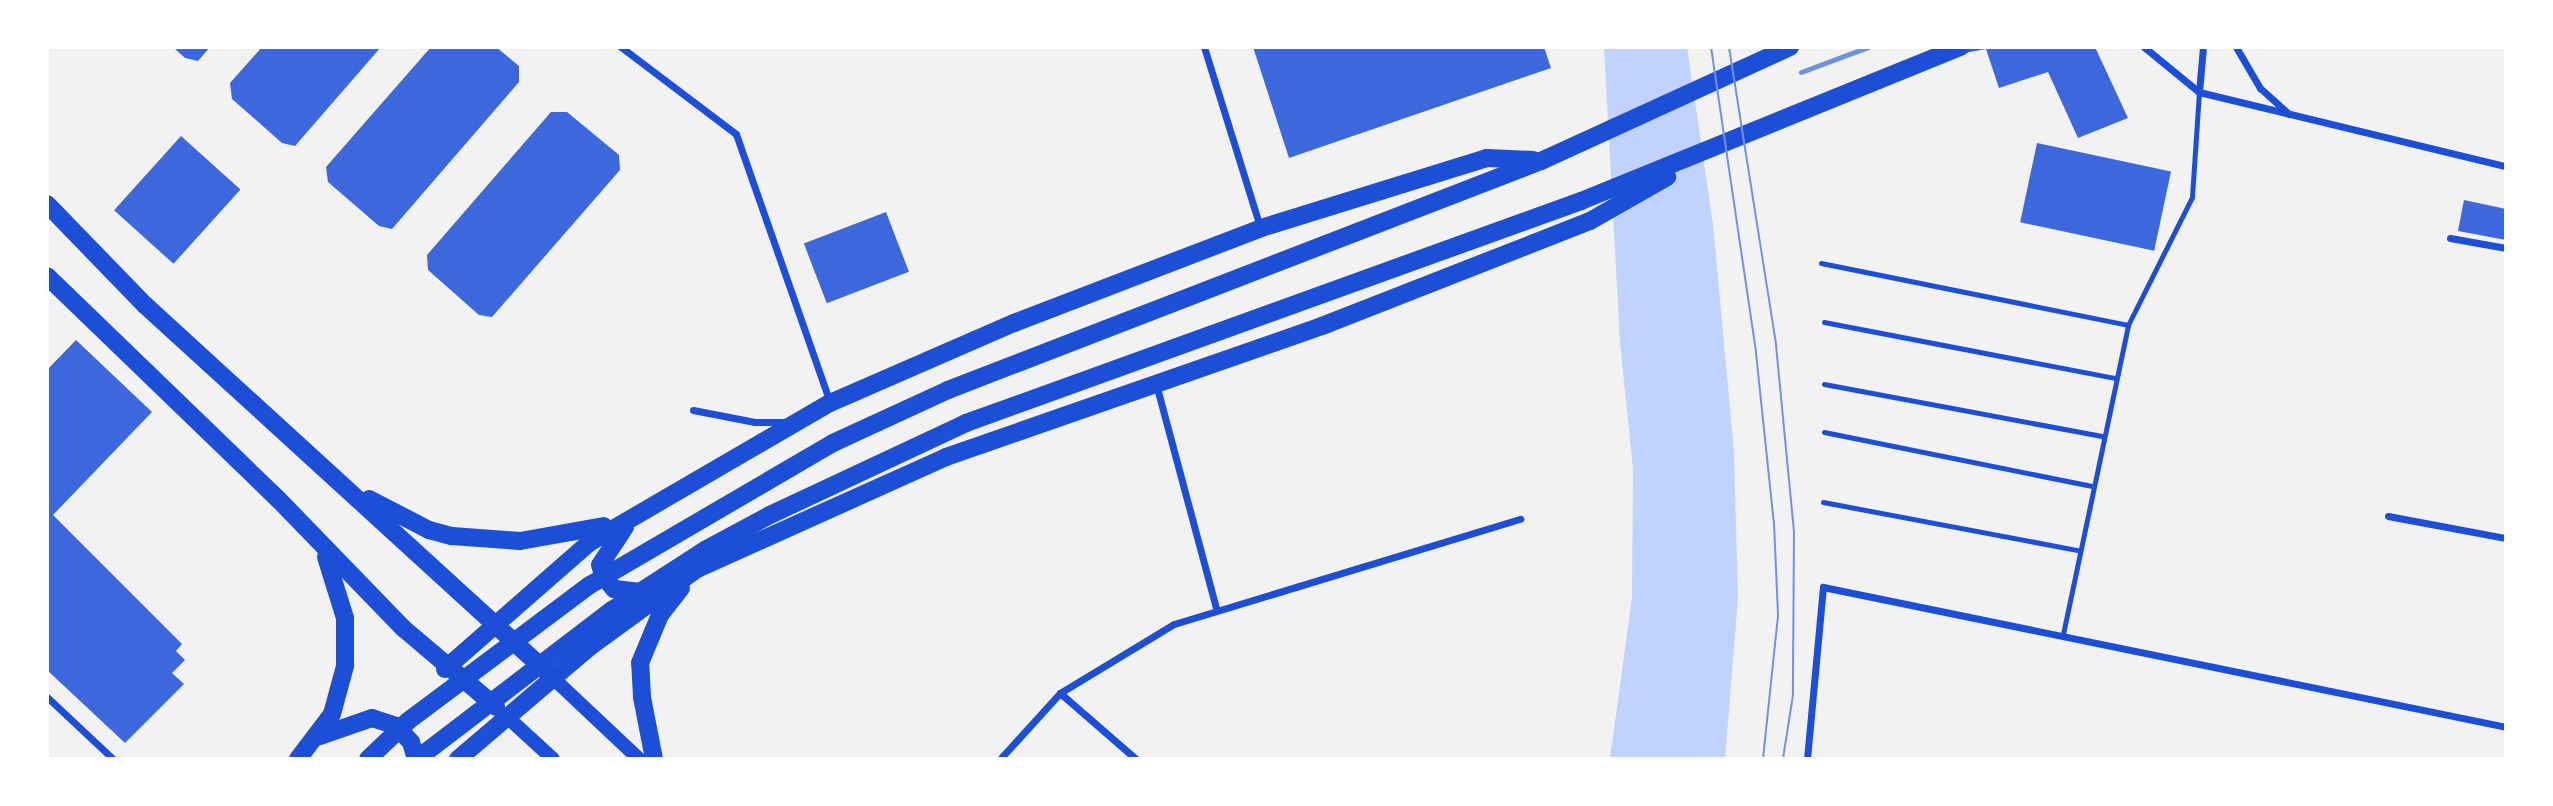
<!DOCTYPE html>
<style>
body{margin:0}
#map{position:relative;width:2553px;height:806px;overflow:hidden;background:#f2f2f2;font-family:Barlow,sans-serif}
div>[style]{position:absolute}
.water>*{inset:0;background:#bfd3fe}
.building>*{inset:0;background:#3d67dc;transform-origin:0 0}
.service>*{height:5px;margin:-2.5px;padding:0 2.5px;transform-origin:2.5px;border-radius:2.5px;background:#1d4ed8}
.minor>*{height:7px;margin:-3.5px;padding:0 3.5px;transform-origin:3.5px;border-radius:3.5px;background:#1d4ed8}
.secondary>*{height:14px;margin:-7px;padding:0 7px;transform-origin:7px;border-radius:7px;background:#1d4ed8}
.primary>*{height:18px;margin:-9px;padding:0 9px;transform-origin:9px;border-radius:9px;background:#1d4ed8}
.tram>*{height:2px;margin:-1px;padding:0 1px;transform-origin:1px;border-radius:1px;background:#7290e2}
.rail>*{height:5px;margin:-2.5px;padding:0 2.5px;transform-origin:2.5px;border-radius:2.5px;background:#7290e2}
span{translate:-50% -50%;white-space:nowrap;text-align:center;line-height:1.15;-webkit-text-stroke:5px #fff;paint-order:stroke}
.frame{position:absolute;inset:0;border:49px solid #fff;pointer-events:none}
</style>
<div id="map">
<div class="water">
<i style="clip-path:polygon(1604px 47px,1687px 47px,1713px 224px,1734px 452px,1738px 598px,1725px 759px,1610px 759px,1632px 597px,1633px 469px,1620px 342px)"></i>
</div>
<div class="building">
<i style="clip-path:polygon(173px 47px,210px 47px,198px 61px,185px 58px)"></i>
<i style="clip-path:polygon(262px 47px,381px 47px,295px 146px,282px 143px,232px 99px,230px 83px)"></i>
<i style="clip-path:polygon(431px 47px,496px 47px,519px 66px,519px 82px,392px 229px,379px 226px,328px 182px,326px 167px)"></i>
<i style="clip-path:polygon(1253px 47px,1544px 47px,1551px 68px,1289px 158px)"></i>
<i style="clip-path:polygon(1938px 47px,2095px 47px,2128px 118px,2078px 138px,2048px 72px,1999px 88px,1986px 49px,1943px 57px)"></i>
<i style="clip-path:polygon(551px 112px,567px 112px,619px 155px,620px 170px,492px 317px,479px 315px,428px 270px,427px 255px)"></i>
<i style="left:181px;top:136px;width:80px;height:100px;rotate:42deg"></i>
<i style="left:2037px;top:143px;width:137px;height:81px;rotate:12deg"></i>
<i style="clip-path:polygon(2464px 200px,2506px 209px,2506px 240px,2458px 231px)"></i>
<i style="left:886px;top:212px;width:64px;height:88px;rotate:69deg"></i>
<i style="clip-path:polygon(76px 340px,152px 412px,53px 515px,182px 644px,176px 651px,185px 660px,172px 673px,184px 684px,125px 743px,47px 670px,47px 370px)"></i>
</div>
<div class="service">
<i style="left:1821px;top:263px;width:313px;rotate:11.4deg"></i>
<i style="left:1824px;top:322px;width:297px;rotate:10.9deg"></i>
<i style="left:1824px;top:384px;width:284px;rotate:10.6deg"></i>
<i style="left:1824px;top:432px;width:272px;rotate:11.4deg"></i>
<i style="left:1823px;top:502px;width:259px;rotate:10.7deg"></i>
<i style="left:2063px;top:634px;width:316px;rotate:-78.1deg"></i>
<i style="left:2128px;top:325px;width:143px;rotate:-63.4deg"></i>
<i style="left:2192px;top:197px;width:105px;rotate:-86.2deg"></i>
</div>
<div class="minor">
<i style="left:621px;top:47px;width:144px;rotate:37.1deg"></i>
<i style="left:736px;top:134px;width:284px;rotate:70.7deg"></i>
<i style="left:1204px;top:47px;width:189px;rotate:72.7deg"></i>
<i style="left:2144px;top:47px;width:71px;rotate:39.3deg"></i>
<i style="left:2199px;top:92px;width:316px;rotate:13.6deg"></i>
<i style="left:2236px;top:47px;width:48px;rotate:59.7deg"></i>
<i style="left:2260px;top:88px;width:39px;rotate:42deg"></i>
<i style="left:2199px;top:92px;width:45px;rotate:-84.9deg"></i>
<i style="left:2450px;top:238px;width:57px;rotate:10.1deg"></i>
<i style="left:1156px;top:384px;width:232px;rotate:75deg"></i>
<i style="left:693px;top:410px;width:63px;rotate:11deg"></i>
<i style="left:755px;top:422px;width:34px"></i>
<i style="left:2388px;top:516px;width:120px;rotate:10.6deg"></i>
<i style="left:1060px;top:693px;width:101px;rotate:41deg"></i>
<i style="left:47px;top:697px;width:91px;rotate:43.2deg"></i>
<i style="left:1000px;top:759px;width:89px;rotate:-47.7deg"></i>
<i style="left:1060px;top:693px;width:133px;rotate:-31.2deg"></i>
<i style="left:1174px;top:624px;width:362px;rotate:-16.9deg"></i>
<i style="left:1807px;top:759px;width:173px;rotate:-84.7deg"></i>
<i style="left:1823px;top:587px;width:697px;rotate:11.58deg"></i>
</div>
<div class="secondary">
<i style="left:553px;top:678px;width:118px;rotate:43.3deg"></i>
<i style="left:505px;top:715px;width:65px;rotate:42.5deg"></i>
</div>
<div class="primary">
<i style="left:47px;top:204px;width:141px;rotate:45.9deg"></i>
<i style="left:145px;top:305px;width:546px;rotate:42.4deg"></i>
<i style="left:47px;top:276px;width:321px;rotate:44deg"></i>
<i style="left:278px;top:499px;width:180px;rotate:45.9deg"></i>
<i style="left:403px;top:628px;width:122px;rotate:40.3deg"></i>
<i style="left:369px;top:499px;width:68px;rotate:27.3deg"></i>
<i style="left:429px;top:530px;width:24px;rotate:15deg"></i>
<i style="left:452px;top:536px;width:68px;rotate:4.2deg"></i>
<i style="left:520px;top:541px;width:85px;rotate:-10.1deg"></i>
<i style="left:625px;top:527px;width:45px;rotate:123.3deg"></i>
<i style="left:600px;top:565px;width:13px;rotate:72deg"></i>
<i style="left:604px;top:577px;width:16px;rotate:50deg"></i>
<i style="left:614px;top:589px;width:30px;rotate:6deg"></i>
<i style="left:445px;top:669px;width:191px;rotate:-41.2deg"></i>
<i style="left:589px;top:543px;width:279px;rotate:-30.2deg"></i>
<i style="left:830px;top:403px;width:201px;rotate:-23.5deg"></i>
<i style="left:1014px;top:323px;width:265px;rotate:-21deg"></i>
<i style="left:1261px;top:228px;width:237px;rotate:-17.2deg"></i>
<i style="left:1487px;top:158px;width:46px;rotate:2.5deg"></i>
<i style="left:320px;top:736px;width:55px;rotate:-19.1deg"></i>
<i style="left:372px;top:718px;width:25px;rotate:18deg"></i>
<i style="left:396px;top:726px;width:22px;rotate:47deg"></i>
<i style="left:411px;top:742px;width:18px;rotate:74deg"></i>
<i style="left:298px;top:759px;width:56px;rotate:-52.9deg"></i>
<i style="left:332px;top:714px;width:50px;rotate:-74.8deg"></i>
<i style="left:345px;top:666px;width:48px;rotate:-90deg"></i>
<i style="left:345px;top:618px;width:64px;rotate:-107.3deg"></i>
<i style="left:368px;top:759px;width:55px;rotate:-43.5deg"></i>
<i style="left:408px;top:721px;width:227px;rotate:-36.8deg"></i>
<i style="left:590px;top:585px;width:281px;rotate:-30.3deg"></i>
<i style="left:833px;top:443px;width:127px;rotate:-24.7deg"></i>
<i style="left:948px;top:390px;width:636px;rotate:-21.12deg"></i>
<i style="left:1541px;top:161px;width:274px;rotate:-24.6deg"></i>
<i style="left:417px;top:759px;width:245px;rotate:-37.4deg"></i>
<i style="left:612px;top:610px;width:111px;rotate:-32.8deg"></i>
<i style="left:705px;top:550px;width:74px;rotate:-28.3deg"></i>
<i style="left:770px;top:515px;width:217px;rotate:-25.1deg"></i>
<i style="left:966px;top:423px;width:654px;rotate:-19.85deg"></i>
<i style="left:1581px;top:201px;width:410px;rotate:-22.1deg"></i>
<i style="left:458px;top:759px;width:175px;rotate:-40.4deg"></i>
<i style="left:591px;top:646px;width:131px;rotate:-36deg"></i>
<i style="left:697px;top:569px;width:273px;rotate:-24.2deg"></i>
<i style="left:946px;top:457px;width:398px;rotate:-19.2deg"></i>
<i style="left:1322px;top:326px;width:288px;rotate:-21.4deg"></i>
<i style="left:1590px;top:221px;width:89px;rotate:-29.7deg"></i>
<i style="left:654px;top:759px;width:63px;rotate:-101deg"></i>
<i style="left:642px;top:697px;width:34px;rotate:-93deg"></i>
<i style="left:640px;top:663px;width:52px;rotate:-67.4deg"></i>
<i style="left:660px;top:615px;width:34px;rotate:-52deg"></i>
</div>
<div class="tram">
<i style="left:1711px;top:47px;width:309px;rotate:81.6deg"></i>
<i style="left:1756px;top:353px;width:171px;rotate:84deg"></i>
<i style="left:1774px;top:523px;width:93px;rotate:87.5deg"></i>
<i style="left:1778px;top:616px;width:144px;rotate:96deg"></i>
<i style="left:1729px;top:47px;width:302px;rotate:81deg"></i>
<i style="left:1776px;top:345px;width:188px;rotate:84.5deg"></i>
<i style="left:1794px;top:532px;width:163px;rotate:90.4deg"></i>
<i style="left:1793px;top:695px;width:65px;rotate:98.9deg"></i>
</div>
<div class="rail">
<i style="left:1801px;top:72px;width:72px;rotate:-20.5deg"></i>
</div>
<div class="frame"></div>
</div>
